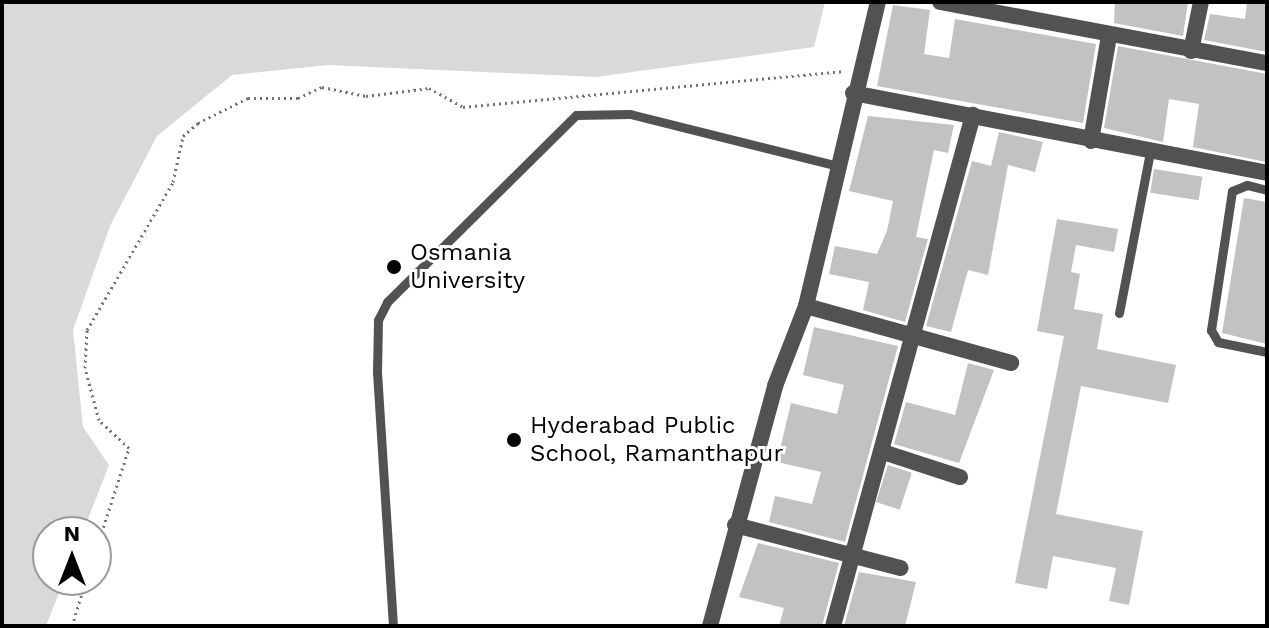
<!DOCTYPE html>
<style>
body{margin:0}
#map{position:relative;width:1269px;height:628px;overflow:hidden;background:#fff;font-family:"Work Sans",sans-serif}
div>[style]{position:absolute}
.green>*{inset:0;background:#d9d9d9}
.building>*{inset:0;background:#c2c2c2;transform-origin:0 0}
.path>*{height:3px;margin-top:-1.5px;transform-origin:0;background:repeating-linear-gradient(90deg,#747474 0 2px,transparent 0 6px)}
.service>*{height:9px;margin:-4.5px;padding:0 4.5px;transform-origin:4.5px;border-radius:4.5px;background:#525252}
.minor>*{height:16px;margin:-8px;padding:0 8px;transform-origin:8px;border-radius:8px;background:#525252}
.dots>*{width:22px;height:22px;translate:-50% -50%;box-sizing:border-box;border:4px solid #fff;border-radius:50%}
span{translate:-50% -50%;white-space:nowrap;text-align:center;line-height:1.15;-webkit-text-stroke:6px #fff;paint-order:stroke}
.poi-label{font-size:24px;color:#000}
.left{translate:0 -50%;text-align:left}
.frame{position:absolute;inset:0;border:4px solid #000;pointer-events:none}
.north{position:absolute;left:32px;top:516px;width:80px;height:80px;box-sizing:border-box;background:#fff;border:2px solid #999;border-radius:50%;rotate:0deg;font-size:22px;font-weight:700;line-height:32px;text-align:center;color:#000}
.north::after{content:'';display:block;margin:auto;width:28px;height:36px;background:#000;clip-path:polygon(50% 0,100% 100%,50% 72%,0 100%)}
</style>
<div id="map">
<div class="green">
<i style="clip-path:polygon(2px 2px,825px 2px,814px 47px,596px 77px,328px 65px,232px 75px,157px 136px,110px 226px,73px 330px,83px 427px,109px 465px,83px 532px,48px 532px,48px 580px,64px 580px,46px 626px,2px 626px)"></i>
</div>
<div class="building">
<i style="clip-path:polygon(1115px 2px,1188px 2px,1183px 36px,1114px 23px)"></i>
<i style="clip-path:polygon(1247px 2px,1267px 2px,1267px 52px,1204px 40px,1210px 14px,1245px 19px)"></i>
<i style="clip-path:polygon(893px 5px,930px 10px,924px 54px,949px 58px,955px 19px,1096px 44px,1083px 123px,877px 86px)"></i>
<i style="clip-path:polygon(1118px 46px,1267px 74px,1266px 162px,1193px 147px,1199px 104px,1169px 99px,1163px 142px,1104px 128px)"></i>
<i style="clip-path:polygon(868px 116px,954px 125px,948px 153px,934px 150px,916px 237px,928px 239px,905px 322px,863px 310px,869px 282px,829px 274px,835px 246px,877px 254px,887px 231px,893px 201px,849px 191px)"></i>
<i style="clip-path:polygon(999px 132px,1043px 142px,1035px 172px,1008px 165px,988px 275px,968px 270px,951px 332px,926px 326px,972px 161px,991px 166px)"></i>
<i style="left:1154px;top:169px;width:49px;height:24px;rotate:9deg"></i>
<i style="clip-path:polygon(1244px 198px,1267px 202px,1267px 344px,1222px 333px)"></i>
<i style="clip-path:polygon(1057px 219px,1118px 229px,1114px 252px,1076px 245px,1071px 272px,1080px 274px,1074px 309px,1103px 314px,1097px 349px,1176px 365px,1168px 403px,1081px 386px,1056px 514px,1143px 531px,1129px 605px,1109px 601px,1116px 568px,1053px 556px,1047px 589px,1015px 583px,1064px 336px,1037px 331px)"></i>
<i style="clip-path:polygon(814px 327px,898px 346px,845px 542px,769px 522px,775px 496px,812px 504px,821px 472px,777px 462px,791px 403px,837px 414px,844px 385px,803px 375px)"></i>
<i style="clip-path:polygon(968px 363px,994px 370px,959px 463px,894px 444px,906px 402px,955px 415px)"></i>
<i style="left:888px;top:465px;width:25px;height:39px;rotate:18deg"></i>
<i style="clip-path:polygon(758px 543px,839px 563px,822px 626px,779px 626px,784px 608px,739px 597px)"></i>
<i style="clip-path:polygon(859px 572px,916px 582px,905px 626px,844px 626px)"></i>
</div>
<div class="path">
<i style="left:96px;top:550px;width:107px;rotate:-72.1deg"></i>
<i style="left:129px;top:448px;width:41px;rotate:-137deg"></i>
<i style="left:99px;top:420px;width:54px;rotate:-105.1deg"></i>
<i style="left:85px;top:368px;width:38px;rotate:-87deg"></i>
<i style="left:87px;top:330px;width:171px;rotate:-59.8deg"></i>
<i style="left:173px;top:182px;width:47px;rotate:-77.7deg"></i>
<i style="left:183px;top:136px;width:20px;rotate:-41deg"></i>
<i style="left:198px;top:123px;width:56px;rotate:-26.6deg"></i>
<i style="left:248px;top:98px;width:50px"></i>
<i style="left:298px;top:98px;width:26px;rotate:-25deg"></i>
<i style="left:322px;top:87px;width:45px;rotate:11.6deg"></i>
<i style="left:366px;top:96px;width:64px;rotate:-7.2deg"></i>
<i style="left:429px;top:88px;width:39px;rotate:29deg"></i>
<i style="left:463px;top:107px;width:383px;rotate:-5.4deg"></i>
<i style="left:72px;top:626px;width:48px;rotate:-73.1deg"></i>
</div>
<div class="service">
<i style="left:1267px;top:190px;width:21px;rotate:-166deg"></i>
<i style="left:1247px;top:185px;width:16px;rotate:158deg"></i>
<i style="left:1232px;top:191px;width:141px;rotate:98.6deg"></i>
<i style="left:1211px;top:330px;width:14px;rotate:60deg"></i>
<i style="left:1218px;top:342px;width:50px;rotate:11.5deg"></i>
<i style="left:1119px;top:313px;width:164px;rotate:-79.1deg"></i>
<i style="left:393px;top:626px;width:255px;rotate:-93.6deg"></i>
<i style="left:377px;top:372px;width:52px;rotate:-88.9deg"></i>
<i style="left:378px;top:320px;width:20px;rotate:-63deg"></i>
<i style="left:387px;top:302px;width:266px;rotate:-44.7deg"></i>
<i style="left:576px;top:115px;width:54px;rotate:-1.1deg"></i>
<i style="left:630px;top:114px;width:210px;rotate:14deg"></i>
</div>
<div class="minor">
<i style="left:940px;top:2px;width:333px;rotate:10.6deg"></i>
<i style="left:1191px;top:51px;width:50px;rotate:-78.5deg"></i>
<i style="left:853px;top:93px;width:422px;rotate:10.9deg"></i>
<i style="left:1091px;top:141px;width:107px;rotate:-80.3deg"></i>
<i style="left:806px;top:306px;width:213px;rotate:15.5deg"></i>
<i style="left:883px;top:452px;width:81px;rotate:18deg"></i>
<i style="left:735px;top:525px;width:171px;rotate:14.6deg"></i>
<i style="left:710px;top:626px;width:249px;rotate:-74.8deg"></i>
<i style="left:775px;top:386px;width:86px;rotate:-68.8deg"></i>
<i style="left:806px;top:306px;width:312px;rotate:-76.7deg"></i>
<i style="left:833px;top:626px;width:530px;rotate:-74.68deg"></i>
</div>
<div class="dots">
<i style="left:394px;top:267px;background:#000"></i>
<i style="left:514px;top:440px;background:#000"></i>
</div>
<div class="poi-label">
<span class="left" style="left:410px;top:267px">Osmania<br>University</span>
<span class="left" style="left:530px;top:440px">Hyderabad Public<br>School, Ramanthapur</span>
</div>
<div class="frame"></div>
<div class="north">N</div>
</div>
